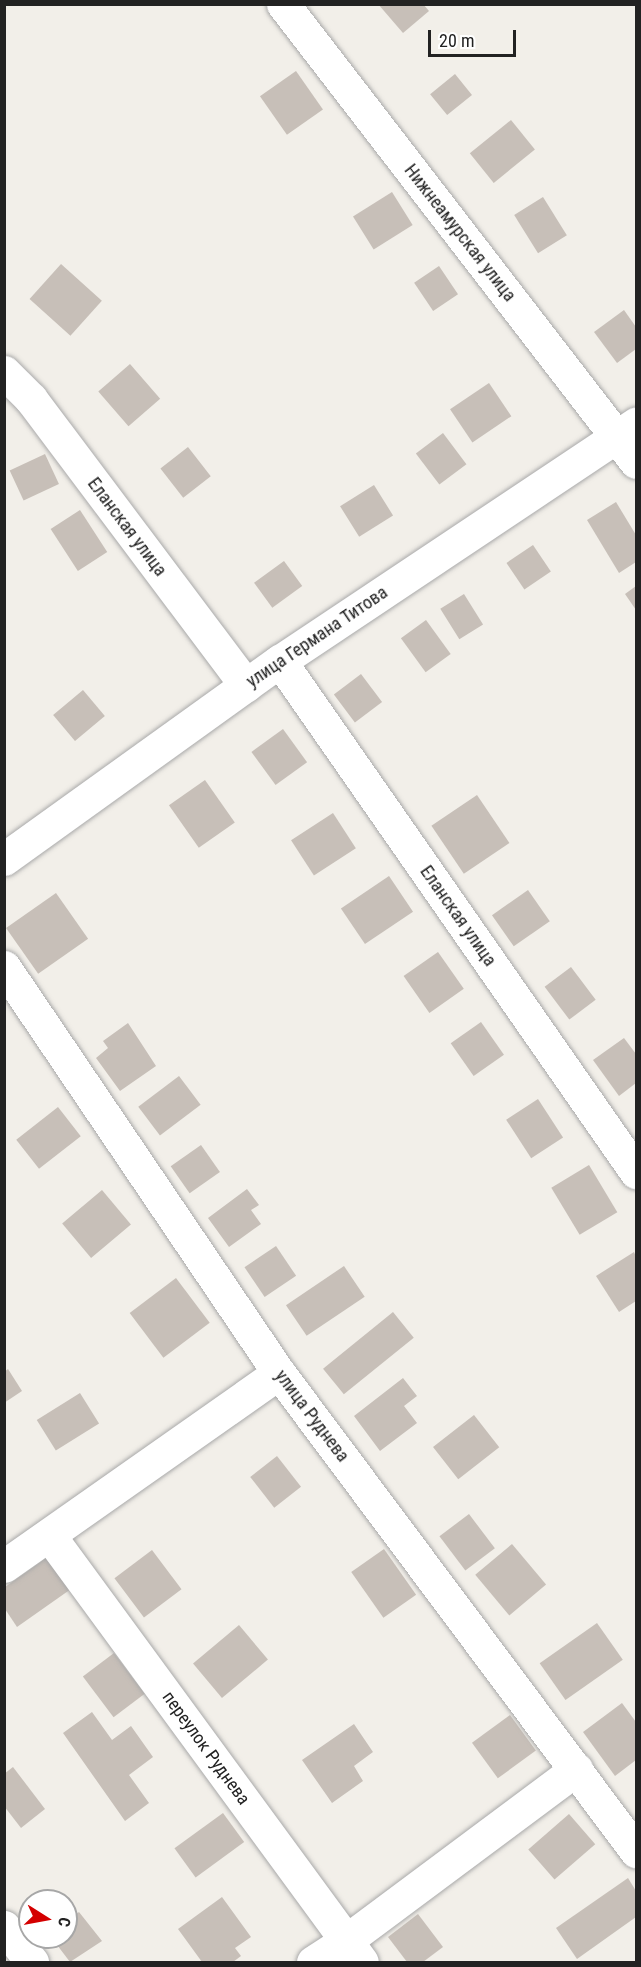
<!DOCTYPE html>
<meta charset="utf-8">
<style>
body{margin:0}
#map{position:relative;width:641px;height:1967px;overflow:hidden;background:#f2efe9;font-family:"Roboto Condensed",sans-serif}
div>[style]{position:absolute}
.building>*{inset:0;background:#c7bfb8;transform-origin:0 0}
.roads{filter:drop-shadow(0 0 2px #a9a9a9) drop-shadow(0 0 2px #a9a9a9)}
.minor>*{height:33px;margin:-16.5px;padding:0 16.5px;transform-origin:16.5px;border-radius:16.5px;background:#fff}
span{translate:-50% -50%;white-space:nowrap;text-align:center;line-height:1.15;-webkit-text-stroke:4.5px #fff;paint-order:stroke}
.street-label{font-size:18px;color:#222}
.frame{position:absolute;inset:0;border:6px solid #222;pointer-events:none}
.north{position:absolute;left:18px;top:1889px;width:60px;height:60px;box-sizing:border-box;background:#fff;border:2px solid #a7a7a7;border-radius:50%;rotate:101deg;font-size:16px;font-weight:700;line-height:24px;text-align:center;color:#222}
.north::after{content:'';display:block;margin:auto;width:21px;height:27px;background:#d40000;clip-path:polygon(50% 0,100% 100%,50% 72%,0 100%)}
.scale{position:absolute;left:428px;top:30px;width:88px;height:27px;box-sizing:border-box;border:3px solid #222;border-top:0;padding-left:8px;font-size:18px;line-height:21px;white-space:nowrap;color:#222;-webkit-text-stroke:4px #fff;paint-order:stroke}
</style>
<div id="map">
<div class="building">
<i style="clip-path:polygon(378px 4px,423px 4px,429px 11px,403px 33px)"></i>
<i style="left:296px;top:71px;width:47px;height:44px;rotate:55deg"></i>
<i style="left:455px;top:74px;width:27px;height:32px;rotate:51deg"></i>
<i style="left:511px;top:120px;width:38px;height:53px;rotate:51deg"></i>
<i style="left:392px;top:192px;width:39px;height:46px;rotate:58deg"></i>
<i style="left:543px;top:197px;width:45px;height:34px;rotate:58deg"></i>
<i style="left:61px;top:264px;width:55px;height:47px;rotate:42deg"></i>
<i style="left:439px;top:266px;width:34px;height:30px;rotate:56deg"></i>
<i style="clip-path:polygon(624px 310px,636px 327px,636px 349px,617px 363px,594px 332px)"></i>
<i style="left:130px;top:364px;width:46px;height:42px;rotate:49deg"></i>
<i style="left:489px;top:383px;width:40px;height:47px;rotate:56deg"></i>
<i style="left:443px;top:433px;width:39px;height:34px;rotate:53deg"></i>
<i style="left:188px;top:447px;width:37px;height:35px;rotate:52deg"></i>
<i style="left:45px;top:454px;width:33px;height:39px;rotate:65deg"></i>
<i style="left:374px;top:485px;width:36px;height:40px;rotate:58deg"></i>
<i style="clip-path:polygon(616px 502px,636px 535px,636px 562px,619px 573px,587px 520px)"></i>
<i style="left:80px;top:510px;width:50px;height:35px;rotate:57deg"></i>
<i style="left:533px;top:545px;width:32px;height:32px;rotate:56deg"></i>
<i style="left:284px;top:561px;width:31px;height:37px;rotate:54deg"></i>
<i style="clip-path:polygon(636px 586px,636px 610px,625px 594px)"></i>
<i style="left:464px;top:594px;width:36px;height:28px;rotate:58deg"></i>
<i style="left:426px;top:620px;width:42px;height:31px;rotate:54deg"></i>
<i style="left:361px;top:674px;width:35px;height:34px;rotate:53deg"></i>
<i style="left:83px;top:690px;width:34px;height:39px;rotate:50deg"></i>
<i style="left:283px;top:729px;width:41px;height:39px;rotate:54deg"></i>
<i style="left:205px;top:780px;width:52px;height:44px;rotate:55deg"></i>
<i style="left:477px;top:795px;width:58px;height:55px;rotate:56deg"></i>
<i style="left:333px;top:813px;width:42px;height:50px;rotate:57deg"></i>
<i style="left:389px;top:876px;width:43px;height:58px;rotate:56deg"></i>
<i style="left:528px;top:890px;width:38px;height:44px;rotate:55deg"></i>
<i style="left:56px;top:893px;width:56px;height:61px;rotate:55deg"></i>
<i style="left:438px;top:952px;width:45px;height:42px;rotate:55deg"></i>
<i style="left:571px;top:967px;width:41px;height:33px;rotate:53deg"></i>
<i style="left:481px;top:1022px;width:40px;height:37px;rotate:55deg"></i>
<i style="clip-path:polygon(128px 1023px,156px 1066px,120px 1091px,96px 1058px,108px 1048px,103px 1041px)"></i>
<i style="clip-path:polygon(624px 1038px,636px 1054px,636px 1083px,619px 1096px,593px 1060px)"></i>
<i style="left:179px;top:1076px;width:36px;height:51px;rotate:53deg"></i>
<i style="left:538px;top:1099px;width:46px;height:38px;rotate:57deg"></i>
<i style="left:58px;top:1107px;width:37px;height:53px;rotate:52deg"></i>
<i style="left:201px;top:1145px;width:33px;height:37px;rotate:55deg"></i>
<i style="left:589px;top:1165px;width:55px;height:44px;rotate:59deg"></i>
<i style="clip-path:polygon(247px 1189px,259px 1205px,251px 1210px,261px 1224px,229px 1247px,208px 1218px)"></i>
<i style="left:102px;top:1190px;width:45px;height:52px;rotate:50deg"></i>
<i style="left:276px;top:1246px;width:36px;height:38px;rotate:56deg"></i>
<i style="clip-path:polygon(634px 1252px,636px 1257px,636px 1301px,619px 1312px,596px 1276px)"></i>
<i style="left:344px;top:1266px;width:37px;height:70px;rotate:56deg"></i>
<i style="left:176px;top:1278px;width:56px;height:58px;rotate:53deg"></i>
<i style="left:393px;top:1312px;width:33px;height:90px;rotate:51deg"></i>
<i style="clip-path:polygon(8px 1369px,22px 1391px,4px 1403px,4px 1372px)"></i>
<i style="clip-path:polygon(403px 1378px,417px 1396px,404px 1406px,417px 1423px,380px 1451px,354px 1416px)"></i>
<i style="left:80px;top:1393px;width:36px;height:51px;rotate:58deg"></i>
<i style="left:474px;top:1415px;width:41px;height:52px;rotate:52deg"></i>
<i style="left:277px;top:1456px;width:39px;height:34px;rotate:52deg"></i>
<i style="left:469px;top:1514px;width:43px;height:37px;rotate:53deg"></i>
<i style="left:512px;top:1544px;width:53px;height:48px;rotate:50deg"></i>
<i style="left:384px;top:1549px;width:56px;height:40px;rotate:55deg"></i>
<i style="left:152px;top:1550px;width:49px;height:47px;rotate:53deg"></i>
<i style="clip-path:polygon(49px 1556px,71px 1589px,17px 1627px,5px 1609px,5px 1587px)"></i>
<i style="left:597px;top:1623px;width:45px;height:70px;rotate:55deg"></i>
<i style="left:239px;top:1625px;width:45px;height:60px;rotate:50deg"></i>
<i style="left:114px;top:1653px;width:51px;height:39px;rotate:53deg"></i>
<i style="clip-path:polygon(622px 1703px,636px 1722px,636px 1760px,615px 1776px,583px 1732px)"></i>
<i style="clip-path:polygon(92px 1712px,112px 1740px,131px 1726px,153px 1757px,129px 1775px,149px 1803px,125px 1821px,63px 1733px)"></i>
<i style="left:510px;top:1715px;width:44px;height:47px;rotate:54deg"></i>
<i style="clip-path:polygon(354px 1724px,373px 1752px,354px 1766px,363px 1781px,332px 1803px,302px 1760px)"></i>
<i style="clip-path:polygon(13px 1767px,45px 1809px,21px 1828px,4px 1806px,4px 1774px)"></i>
<i style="left:223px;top:1813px;width:36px;height:60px;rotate:54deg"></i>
<i style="left:569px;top:1814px;width:40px;height:54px;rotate:49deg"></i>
<i style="clip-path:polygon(628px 1878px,636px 1891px,636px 1917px,577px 1959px,556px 1928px)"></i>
<i style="clip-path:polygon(222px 1897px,251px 1937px,235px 1948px,241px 1956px,233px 1962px,202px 1962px,178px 1929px)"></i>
<i style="clip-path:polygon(79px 1912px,102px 1941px,70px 1962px,51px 1937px,66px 1937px,66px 1922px)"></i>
<i style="clip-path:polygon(418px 1914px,443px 1947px,423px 1962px,407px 1962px,388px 1937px)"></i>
</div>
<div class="roads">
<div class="minor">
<i style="left:283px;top:4px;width:578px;rotate:52.38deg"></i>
<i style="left:4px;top:372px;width:38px;rotate:45deg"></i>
<i style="left:31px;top:399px;width:358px;rotate:53.1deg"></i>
<i style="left:280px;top:661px;width:623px;rotate:55.14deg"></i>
<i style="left:4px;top:859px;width:340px;rotate:-35.7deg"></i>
<i style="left:280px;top:661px;width:428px;rotate:-33.7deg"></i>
<i style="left:4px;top:967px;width:490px;rotate:55.9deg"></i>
<i style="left:279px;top:1373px;width:597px;rotate:53.25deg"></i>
<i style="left:49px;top:1535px;width:529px;rotate:53.76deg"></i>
<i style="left:4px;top:1566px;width:336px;rotate:-35.1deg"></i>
<i style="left:4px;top:1927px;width:45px;rotate:51.3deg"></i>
<i style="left:313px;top:1962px;width:40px;rotate:-32.9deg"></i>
<i style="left:347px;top:1940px;width:286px;rotate:-36.7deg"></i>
</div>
</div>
<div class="street-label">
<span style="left:460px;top:233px;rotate:52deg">Нижнеамурская улица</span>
<span style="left:127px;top:527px;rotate:53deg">Еланская улица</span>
<span style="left:317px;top:637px;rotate:-34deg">улица Германа Титова</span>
<span style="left:458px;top:916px;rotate:55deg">Еланская улица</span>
<span style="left:312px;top:1416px;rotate:53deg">улица Руднева</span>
<span style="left:206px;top:1748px;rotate:54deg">переулок Руднева</span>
</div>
<div class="frame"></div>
<div class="north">С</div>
<div class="scale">20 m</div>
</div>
